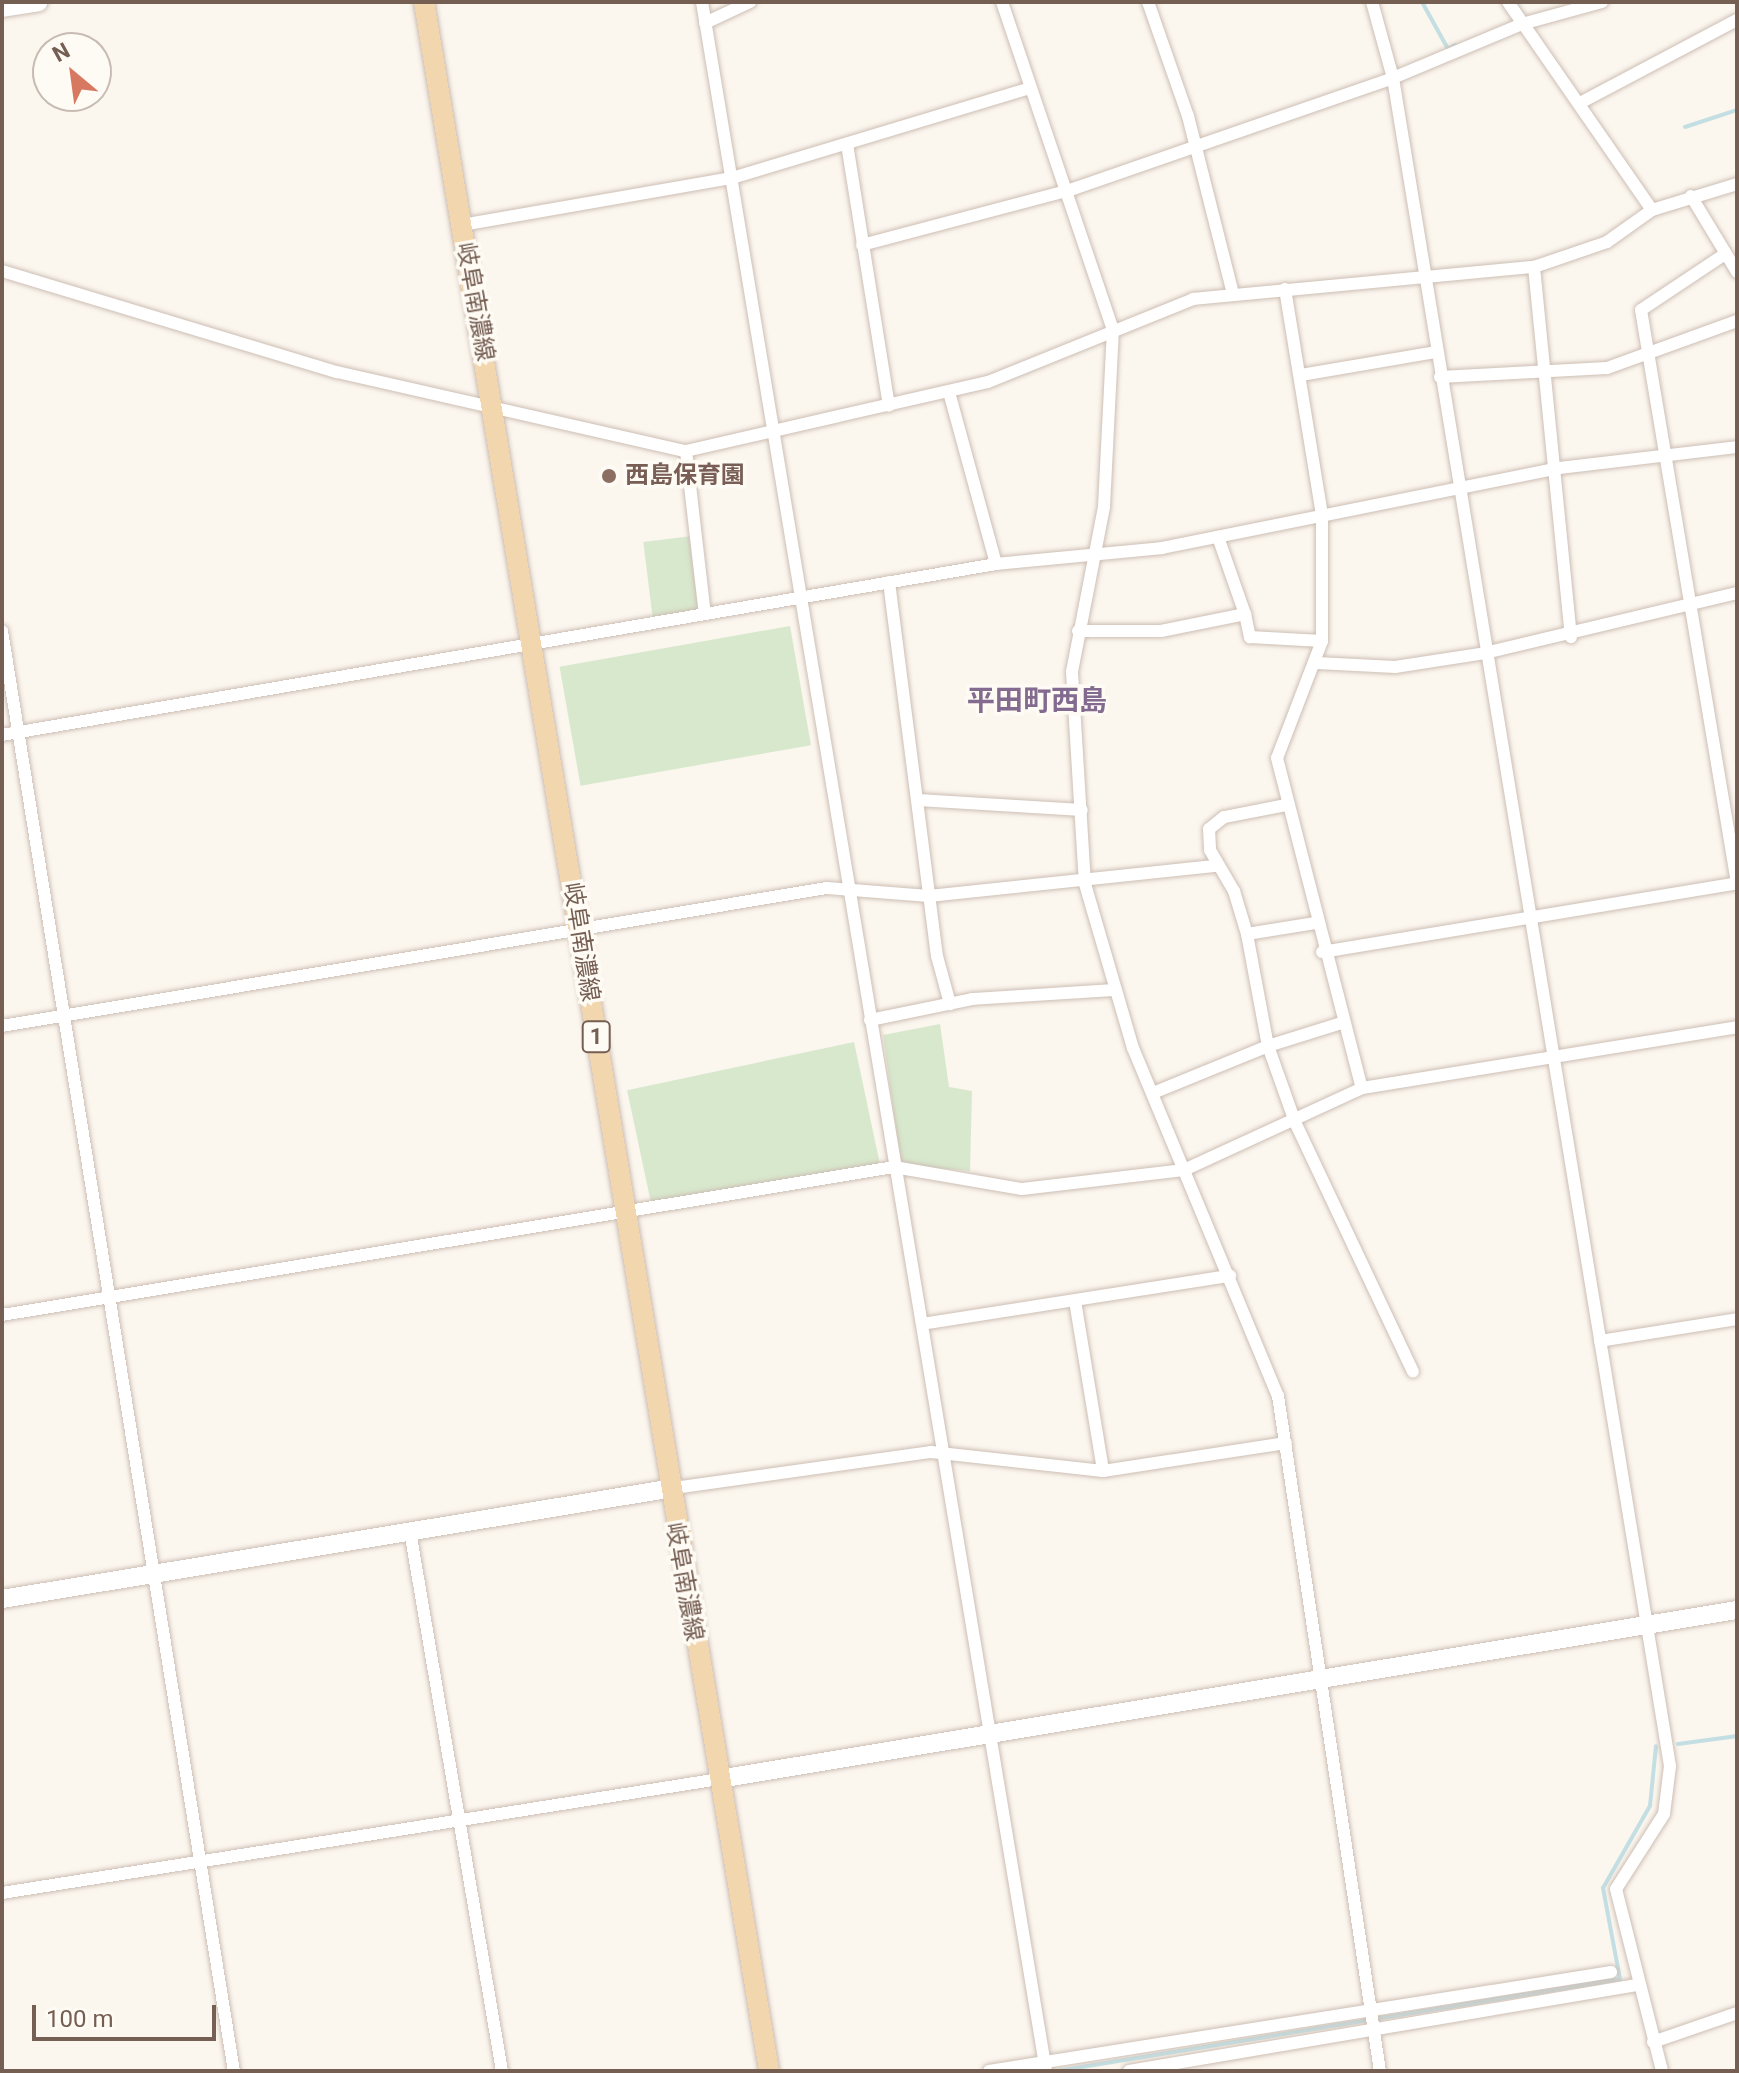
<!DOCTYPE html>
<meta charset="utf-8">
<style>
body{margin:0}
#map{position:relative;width:1739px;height:2073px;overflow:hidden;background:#fbf6ee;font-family:Roboto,"Noto Sans JP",sans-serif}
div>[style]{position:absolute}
.green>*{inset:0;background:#d8e8cd;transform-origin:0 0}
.stream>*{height:4px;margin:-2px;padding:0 2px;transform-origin:2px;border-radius:2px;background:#c3dfe3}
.roads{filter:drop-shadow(0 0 2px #cdbeb4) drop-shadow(0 0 2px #cdbeb4)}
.street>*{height:12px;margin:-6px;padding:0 6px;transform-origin:6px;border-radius:6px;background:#fff}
.secondary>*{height:18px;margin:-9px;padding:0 9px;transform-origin:9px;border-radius:9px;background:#fff}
.primary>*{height:20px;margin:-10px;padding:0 10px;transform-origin:10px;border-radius:10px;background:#f2d7ae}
.dots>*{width:22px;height:22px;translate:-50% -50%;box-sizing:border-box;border:4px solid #fefaf4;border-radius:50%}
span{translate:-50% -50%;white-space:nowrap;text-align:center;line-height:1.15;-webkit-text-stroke:7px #fefaf4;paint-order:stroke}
.shield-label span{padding:2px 6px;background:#fefaf4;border:2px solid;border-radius:6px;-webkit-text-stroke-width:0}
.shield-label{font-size:22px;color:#755e52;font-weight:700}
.street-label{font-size:24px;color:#755e52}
.education-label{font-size:24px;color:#785e54;font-weight:700}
.left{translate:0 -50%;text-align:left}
.quarter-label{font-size:28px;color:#836a8f;font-weight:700}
.frame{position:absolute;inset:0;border:4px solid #755e52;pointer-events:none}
.north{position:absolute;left:32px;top:32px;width:80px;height:80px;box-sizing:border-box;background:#fefaf4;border:2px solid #c7bcb3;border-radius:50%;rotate:331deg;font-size:22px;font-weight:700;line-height:32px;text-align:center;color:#755e52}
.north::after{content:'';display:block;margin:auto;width:28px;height:36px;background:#d77961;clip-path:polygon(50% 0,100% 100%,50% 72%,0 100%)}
.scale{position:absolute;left:32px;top:2005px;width:184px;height:36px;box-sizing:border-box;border:4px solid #755e52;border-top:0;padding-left:10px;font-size:24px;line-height:28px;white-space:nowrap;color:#755e52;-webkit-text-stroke:6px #fefaf4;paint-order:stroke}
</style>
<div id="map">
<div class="green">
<i style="left:692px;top:536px;width:75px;height:49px;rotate:83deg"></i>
<i style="left:790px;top:626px;width:121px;height:234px;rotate:80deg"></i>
<i style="clip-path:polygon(940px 1024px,949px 1087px,972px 1091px,970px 1171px,901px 1165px,883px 1035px)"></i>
<i style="left:854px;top:1042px;width:126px;height:232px;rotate:78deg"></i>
</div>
<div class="stream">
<i style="left:1422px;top:2px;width:54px;rotate:61deg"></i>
<i style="left:1448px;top:49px;width:8px;rotate:-30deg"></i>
<i style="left:1685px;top:127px;width:55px;rotate:-18.1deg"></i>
<i style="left:1678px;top:1744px;width:60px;rotate:-7.7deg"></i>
<i style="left:1057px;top:2071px;width:570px;rotate:-9.28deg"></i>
<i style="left:1620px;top:1979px;width:93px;rotate:-100.6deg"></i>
<i style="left:1603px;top:1888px;width:95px;rotate:-60.2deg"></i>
<i style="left:1650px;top:1806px;width:60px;rotate:-84.3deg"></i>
<i style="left:1639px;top:2071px;width:8px"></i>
</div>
<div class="roads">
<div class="street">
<i style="left:702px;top:2px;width:2097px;rotate:80.56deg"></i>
<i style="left:1002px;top:2px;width:345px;rotate:71.3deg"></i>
<i style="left:1113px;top:329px;width:178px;rotate:92.9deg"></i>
<i style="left:1104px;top:507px;width:168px;rotate:101deg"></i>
<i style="left:1072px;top:672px;width:212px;rotate:86.5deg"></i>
<i style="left:1085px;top:884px;width:171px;rotate:73.7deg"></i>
<i style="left:1133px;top:1048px;width:377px;rotate:67.4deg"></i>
<i style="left:1278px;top:1396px;width:683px;rotate:81.41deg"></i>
<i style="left:1148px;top:2px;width:121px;rotate:70.7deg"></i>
<i style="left:1188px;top:116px;width:184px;rotate:75.8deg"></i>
<i style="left:1508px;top:2px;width:253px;rotate:55.3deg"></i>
<i style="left:1602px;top:2px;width:83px;rotate:164.6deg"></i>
<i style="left:1522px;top:24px;width:140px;rotate:157.3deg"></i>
<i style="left:1393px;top:78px;width:1711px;rotate:80.68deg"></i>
<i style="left:1670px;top:1766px;width:48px;rotate:97.1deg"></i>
<i style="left:1664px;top:1814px;width:89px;rotate:122.6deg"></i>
<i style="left:1616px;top:1889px;width:188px;rotate:75.8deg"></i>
<i style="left:705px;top:23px;width:50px;rotate:-25deg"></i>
<i style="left:1580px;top:103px;width:178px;rotate:-27.9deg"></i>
<i style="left:847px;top:144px;width:265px;rotate:80.9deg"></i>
<i style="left:1691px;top:196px;width:89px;rotate:58.8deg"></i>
<i style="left:462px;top:225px;width:274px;rotate:-9.9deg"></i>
<i style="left:732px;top:178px;width:311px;rotate:-16.8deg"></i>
<i style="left:862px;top:245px;width:215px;rotate:-14.8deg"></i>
<i style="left:1070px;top:190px;width:342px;rotate:-19.1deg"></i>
<i style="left:1393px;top:78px;width:79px;rotate:-105.4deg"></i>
<i style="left:1725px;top:254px;width:101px;rotate:146.3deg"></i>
<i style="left:1641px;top:310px;width:581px;rotate:80.49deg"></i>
<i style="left:1534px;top:267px;width:372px;rotate:84.3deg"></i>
<i style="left:2px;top:271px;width:350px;rotate:16.8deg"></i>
<i style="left:337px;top:372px;width:358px;rotate:12.8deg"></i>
<i style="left:686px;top:451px;width:310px;rotate:-12.9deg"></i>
<i style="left:988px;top:382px;width:221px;rotate:-22deg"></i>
<i style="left:1193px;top:299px;width:342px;rotate:-5.4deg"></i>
<i style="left:1534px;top:267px;width:77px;rotate:-18.9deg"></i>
<i style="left:1607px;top:242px;width:55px;rotate:-35.4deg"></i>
<i style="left:1652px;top:210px;width:89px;rotate:-17deg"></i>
<i style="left:1285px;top:289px;width:230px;rotate:80.7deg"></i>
<i style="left:1322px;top:516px;width:125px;rotate:90deg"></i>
<i style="left:1322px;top:641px;width:125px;rotate:111deg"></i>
<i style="left:1277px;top:758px;width:341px;rotate:75.6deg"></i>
<i style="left:1301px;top:375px;width:136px;rotate:-9.7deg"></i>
<i style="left:1440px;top:377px;width:167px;rotate:-3.1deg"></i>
<i style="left:1607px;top:368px;width:138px;rotate:-19.9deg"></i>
<i style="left:949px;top:392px;width:178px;rotate:74.7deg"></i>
<i style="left:686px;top:451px;width:164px;rotate:83.4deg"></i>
<i style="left:1218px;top:537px;width:82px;rotate:70.7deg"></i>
<i style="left:889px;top:582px;width:377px;rotate:82.7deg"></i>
<i style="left:937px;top:956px;width:50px;rotate:74.8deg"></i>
<i style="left:2px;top:631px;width:1459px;rotate:80.85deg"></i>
<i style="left:1078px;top:631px;width:83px"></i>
<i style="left:1161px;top:631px;width:86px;rotate:-11.4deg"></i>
<i style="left:1245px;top:614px;width:24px;rotate:78deg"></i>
<i style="left:1250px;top:637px;width:72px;rotate:3.2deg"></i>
<i style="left:1317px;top:663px;width:78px;rotate:2.9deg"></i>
<i style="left:1395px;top:667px;width:91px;rotate:-8.8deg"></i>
<i style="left:1485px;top:653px;width:259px;rotate:-13.4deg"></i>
<i style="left:2px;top:735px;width:1009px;rotate:-9.76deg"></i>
<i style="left:996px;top:564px;width:167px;rotate:-5.5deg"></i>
<i style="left:1162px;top:548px;width:405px;rotate:-11.4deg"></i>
<i style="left:1559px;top:468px;width:179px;rotate:-6.7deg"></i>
<i style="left:918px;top:800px;width:164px;rotate:3.5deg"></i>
<i style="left:1286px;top:805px;width:63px;rotate:169deg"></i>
<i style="left:1224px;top:817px;width:19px;rotate:141deg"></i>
<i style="left:1209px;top:829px;width:21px;rotate:87deg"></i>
<i style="left:1210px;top:850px;width:48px;rotate:59.7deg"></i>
<i style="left:1234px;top:891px;width:45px;rotate:73.2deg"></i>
<i style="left:1247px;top:934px;width:69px;rotate:-9.2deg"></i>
<i style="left:1247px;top:934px;width:114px;rotate:79.4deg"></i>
<i style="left:1268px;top:1046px;width:77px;rotate:-17.3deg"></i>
<i style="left:1322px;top:952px;width:421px;rotate:-9.4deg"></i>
<i style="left:870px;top:1020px;width:104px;rotate:-11.6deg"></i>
<i style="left:972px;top:999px;width:144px;rotate:-3.6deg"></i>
<i style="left:2px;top:1026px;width:836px;rotate:-9.5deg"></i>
<i style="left:827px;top:888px;width:102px;rotate:4.5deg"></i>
<i style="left:929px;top:896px;width:289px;rotate:-6deg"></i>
<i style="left:1153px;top:1093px;width:124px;rotate:-22.2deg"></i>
<i style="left:1268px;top:1046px;width:81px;rotate:70.4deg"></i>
<i style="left:1295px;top:1122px;width:276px;rotate:64.7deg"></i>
<i style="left:1075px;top:1301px;width:172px;rotate:80.6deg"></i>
<i style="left:2px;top:1315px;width:904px;rotate:-9.42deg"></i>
<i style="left:894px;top:1167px;width:130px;rotate:9.8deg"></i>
<i style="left:1022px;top:1189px;width:163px;rotate:-6.7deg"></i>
<i style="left:1184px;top:1170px;width:196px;rotate:-24.7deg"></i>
<i style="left:1362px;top:1088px;width:380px;rotate:-9.2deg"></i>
<i style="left:922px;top:1324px;width:312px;rotate:-8.9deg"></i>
<i style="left:1600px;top:1341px;width:139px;rotate:-9.1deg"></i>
<i style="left:667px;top:1489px;width:267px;rotate:-8deg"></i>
<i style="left:931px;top:1452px;width:173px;rotate:6.3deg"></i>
<i style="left:1103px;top:1471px;width:185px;rotate:-8.7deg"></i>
<i style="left:410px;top:1531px;width:548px;rotate:80.33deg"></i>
<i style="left:2px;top:1893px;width:726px;rotate:-9.03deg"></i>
<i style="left:1653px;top:2042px;width:89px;rotate:-19deg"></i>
<i style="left:989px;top:2071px;width:630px;rotate:-9.04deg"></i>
<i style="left:1129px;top:2071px;width:515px;rotate:-9.61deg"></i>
</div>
<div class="secondary">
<i style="left:2px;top:8px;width:37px;rotate:-9deg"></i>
<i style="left:2px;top:1599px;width:674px;rotate:-9.39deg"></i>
<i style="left:719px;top:1779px;width:1032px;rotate:-9.43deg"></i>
</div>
<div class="primary">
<i style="left:424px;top:2px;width:2098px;rotate:80.53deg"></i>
</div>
</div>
<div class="dots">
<i style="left:609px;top:476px;background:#8d6e63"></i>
</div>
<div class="shield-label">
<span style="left:596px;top:1037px">1</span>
</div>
<div class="street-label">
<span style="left:475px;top:302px;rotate:80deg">岐阜南濃線</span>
<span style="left:581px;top:942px;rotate:81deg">岐阜南濃線</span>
<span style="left:684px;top:1582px;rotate:80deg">岐阜南濃線</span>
</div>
<div class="education-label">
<span class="left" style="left:625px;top:476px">西島保育園</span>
</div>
<div class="quarter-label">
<span style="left:1037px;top:701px">平田町西島</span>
</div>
<div class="frame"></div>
<div class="north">N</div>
<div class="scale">100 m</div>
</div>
